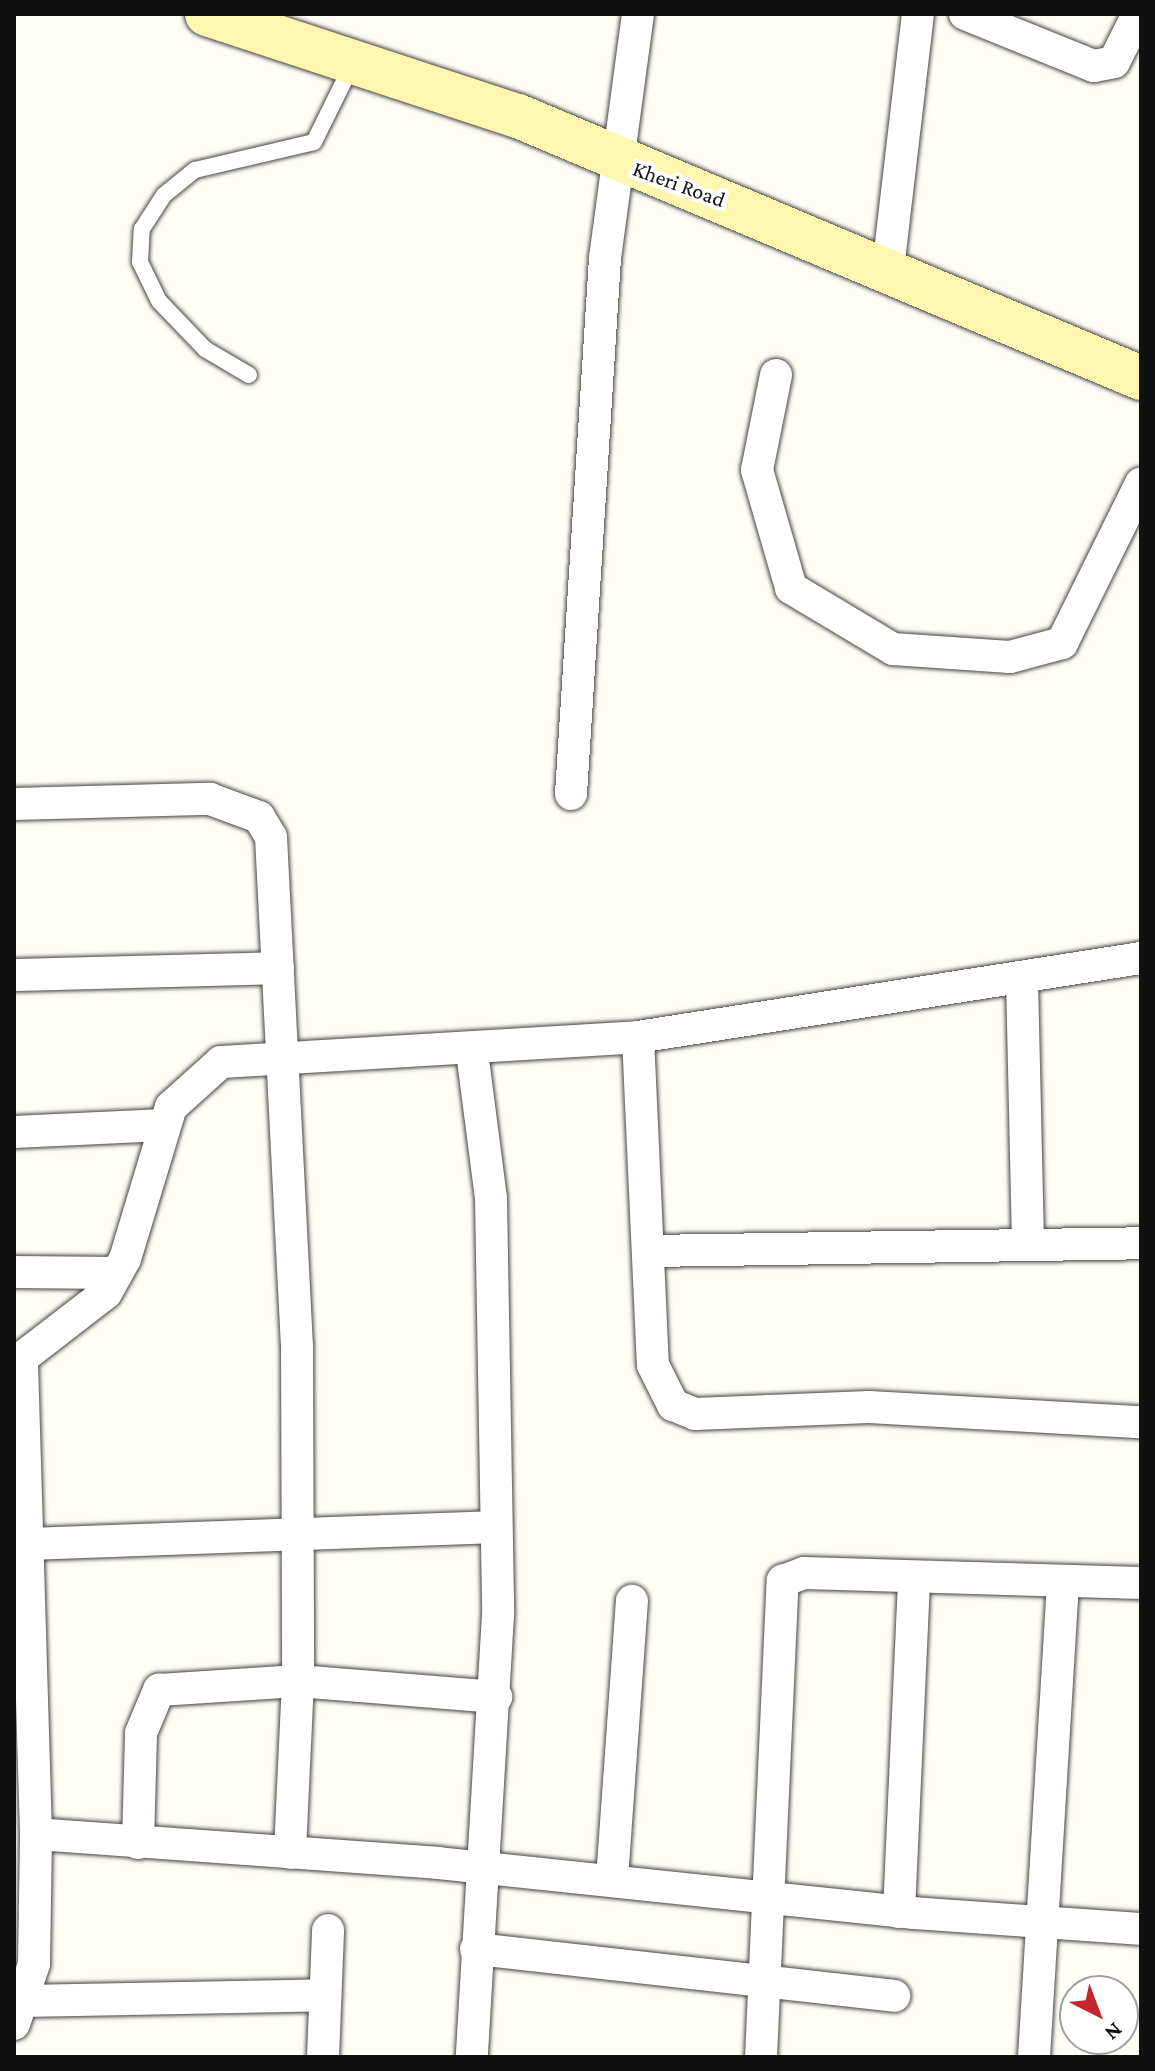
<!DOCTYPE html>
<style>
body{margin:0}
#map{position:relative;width:1155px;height:2071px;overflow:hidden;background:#fffdf5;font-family:"Crimson Pro",serif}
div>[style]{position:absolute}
.roads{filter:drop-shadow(0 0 2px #444) drop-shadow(0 0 2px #444)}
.lane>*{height:16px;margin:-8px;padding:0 8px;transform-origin:8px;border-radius:8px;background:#fff}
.street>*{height:32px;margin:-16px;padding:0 16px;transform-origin:16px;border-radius:16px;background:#fff}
.secondary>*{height:44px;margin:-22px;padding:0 22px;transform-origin:22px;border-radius:22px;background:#fff6b0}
span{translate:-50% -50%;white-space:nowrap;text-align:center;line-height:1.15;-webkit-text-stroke:8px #fff;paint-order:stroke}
.street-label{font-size:22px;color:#111}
.frame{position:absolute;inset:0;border:16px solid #111;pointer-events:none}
.north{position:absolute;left:1059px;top:1975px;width:80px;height:80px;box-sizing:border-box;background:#fff;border:2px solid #a0a0a0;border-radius:50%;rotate:138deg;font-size:22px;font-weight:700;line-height:32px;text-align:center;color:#111}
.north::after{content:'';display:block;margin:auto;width:28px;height:36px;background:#c4262e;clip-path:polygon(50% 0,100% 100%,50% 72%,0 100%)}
</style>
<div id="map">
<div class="roads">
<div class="lane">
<i style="left:249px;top:375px;width:51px;rotate:-149.4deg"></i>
<i style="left:205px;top:349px;width:66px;rotate:-133.8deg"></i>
<i style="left:159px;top:301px;width:43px;rotate:-116deg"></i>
<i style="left:140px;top:262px;width:33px;rotate:-87deg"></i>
<i style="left:142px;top:229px;width:40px;rotate:-57.1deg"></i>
<i style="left:164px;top:195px;width:40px;rotate:-39deg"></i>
<i style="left:195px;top:170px;width:122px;rotate:-13.2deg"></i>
<i style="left:314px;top:142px;width:86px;rotate:-63.7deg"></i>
</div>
<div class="street">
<i style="left:965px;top:14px;width:139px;rotate:22deg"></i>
<i style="left:1094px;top:66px;width:20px;rotate:-11deg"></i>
<i style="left:1114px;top:62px;width:54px;rotate:-63.4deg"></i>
<i style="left:888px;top:269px;width:257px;rotate:-83.3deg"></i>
<i style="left:776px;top:375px;width:97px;rotate:101.3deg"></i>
<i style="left:757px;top:470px;width:123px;rotate:73.9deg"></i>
<i style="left:791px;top:588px;width:119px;rotate:30.9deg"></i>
<i style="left:893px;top:649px;width:117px;rotate:3.9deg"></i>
<i style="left:1010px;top:657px;width:54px;rotate:-15.1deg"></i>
<i style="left:1062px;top:643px;width:178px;rotate:-63.7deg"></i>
<i style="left:571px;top:794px;width:537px;rotate:-86.37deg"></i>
<i style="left:605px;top:258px;width:246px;rotate:-82.3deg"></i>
<i style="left:14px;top:804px;width:196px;rotate:-1.5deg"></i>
<i style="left:210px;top:799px;width:52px;rotate:20.2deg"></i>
<i style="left:259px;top:817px;width:23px;rotate:59deg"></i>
<i style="left:271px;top:837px;width:511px;rotate:87.08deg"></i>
<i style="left:297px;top:1347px;width:334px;rotate:89.8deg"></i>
<i style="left:298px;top:1681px;width:172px;rotate:92.7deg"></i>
<i style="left:14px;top:975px;width:264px;rotate:-1.5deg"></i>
<i style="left:1022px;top:979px;width:264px;rotate:88.7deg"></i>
<i style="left:638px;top:1037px;width:328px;rotate:87.4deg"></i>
<i style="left:653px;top:1365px;width:45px;rotate:63.4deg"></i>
<i style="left:673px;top:1405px;width:24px;rotate:22deg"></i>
<i style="left:695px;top:1414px;width:174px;rotate:-2.3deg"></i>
<i style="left:869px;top:1407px;width:272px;rotate:3.2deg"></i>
<i style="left:472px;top:1052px;width:148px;rotate:82.6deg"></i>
<i style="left:491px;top:1199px;width:416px;rotate:89deg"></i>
<i style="left:498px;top:1615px;width:443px;rotate:93.4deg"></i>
<i style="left:14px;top:1132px;width:150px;rotate:-2.7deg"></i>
<i style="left:649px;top:1251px;width:492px;rotate:-0.9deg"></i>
<i style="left:14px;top:1272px;width:103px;rotate:0.6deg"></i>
<i style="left:14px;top:1364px;width:116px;rotate:-37.7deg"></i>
<i style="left:106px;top:1293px;width:39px;rotate:-61deg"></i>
<i style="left:125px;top:1259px;width:159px;rotate:-73.2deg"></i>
<i style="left:171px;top:1107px;width:67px;rotate:-42deg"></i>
<i style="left:221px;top:1062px;width:418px;rotate:-3.4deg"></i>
<i style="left:638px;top:1037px;width:509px;rotate:-8.93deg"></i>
<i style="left:31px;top:1544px;width:464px;rotate:-2.1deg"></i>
<i style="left:36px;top:1834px;width:403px;rotate:4.1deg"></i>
<i style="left:438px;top:1863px;width:478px;rotate:6deg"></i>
<i style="left:913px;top:1913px;width:229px;rotate:4deg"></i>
<i style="left:138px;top:1843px;width:110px;rotate:-88.4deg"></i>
<i style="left:141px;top:1733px;width:47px;rotate:-67.3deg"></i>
<i style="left:159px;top:1690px;width:139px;rotate:-3.7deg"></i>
<i style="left:298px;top:1681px;width:199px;rotate:4.6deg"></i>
<i style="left:612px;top:1879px;width:279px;rotate:-85.9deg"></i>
<i style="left:899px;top:1912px;width:334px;rotate:-87.4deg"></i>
<i style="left:476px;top:1949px;width:421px;rotate:6.4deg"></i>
<i style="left:26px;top:2001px;width:299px;rotate:-1.1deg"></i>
<i style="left:14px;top:2024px;width:63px;rotate:-71.6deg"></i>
<i style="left:34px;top:1964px;width:130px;rotate:-89.1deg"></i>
<i style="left:36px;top:1834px;width:475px;rotate:-91.7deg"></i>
<i style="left:323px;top:2057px;width:127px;rotate:-87.7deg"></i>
<i style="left:761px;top:2057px;width:477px;rotate:-87.4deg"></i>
<i style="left:783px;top:1581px;width:22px;rotate:-21deg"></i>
<i style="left:804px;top:1573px;width:337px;rotate:1.7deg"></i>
<i style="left:1034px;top:2057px;width:476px;rotate:-86.5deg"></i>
</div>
<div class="secondary">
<i style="left:207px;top:14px;width:327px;rotate:18.2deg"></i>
<i style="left:518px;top:116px;width:676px;rotate:22.81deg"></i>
</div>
</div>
<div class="street-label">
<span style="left:679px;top:184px;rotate:20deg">Kheri Road</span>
</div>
<div class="frame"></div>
<div class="north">N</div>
</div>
